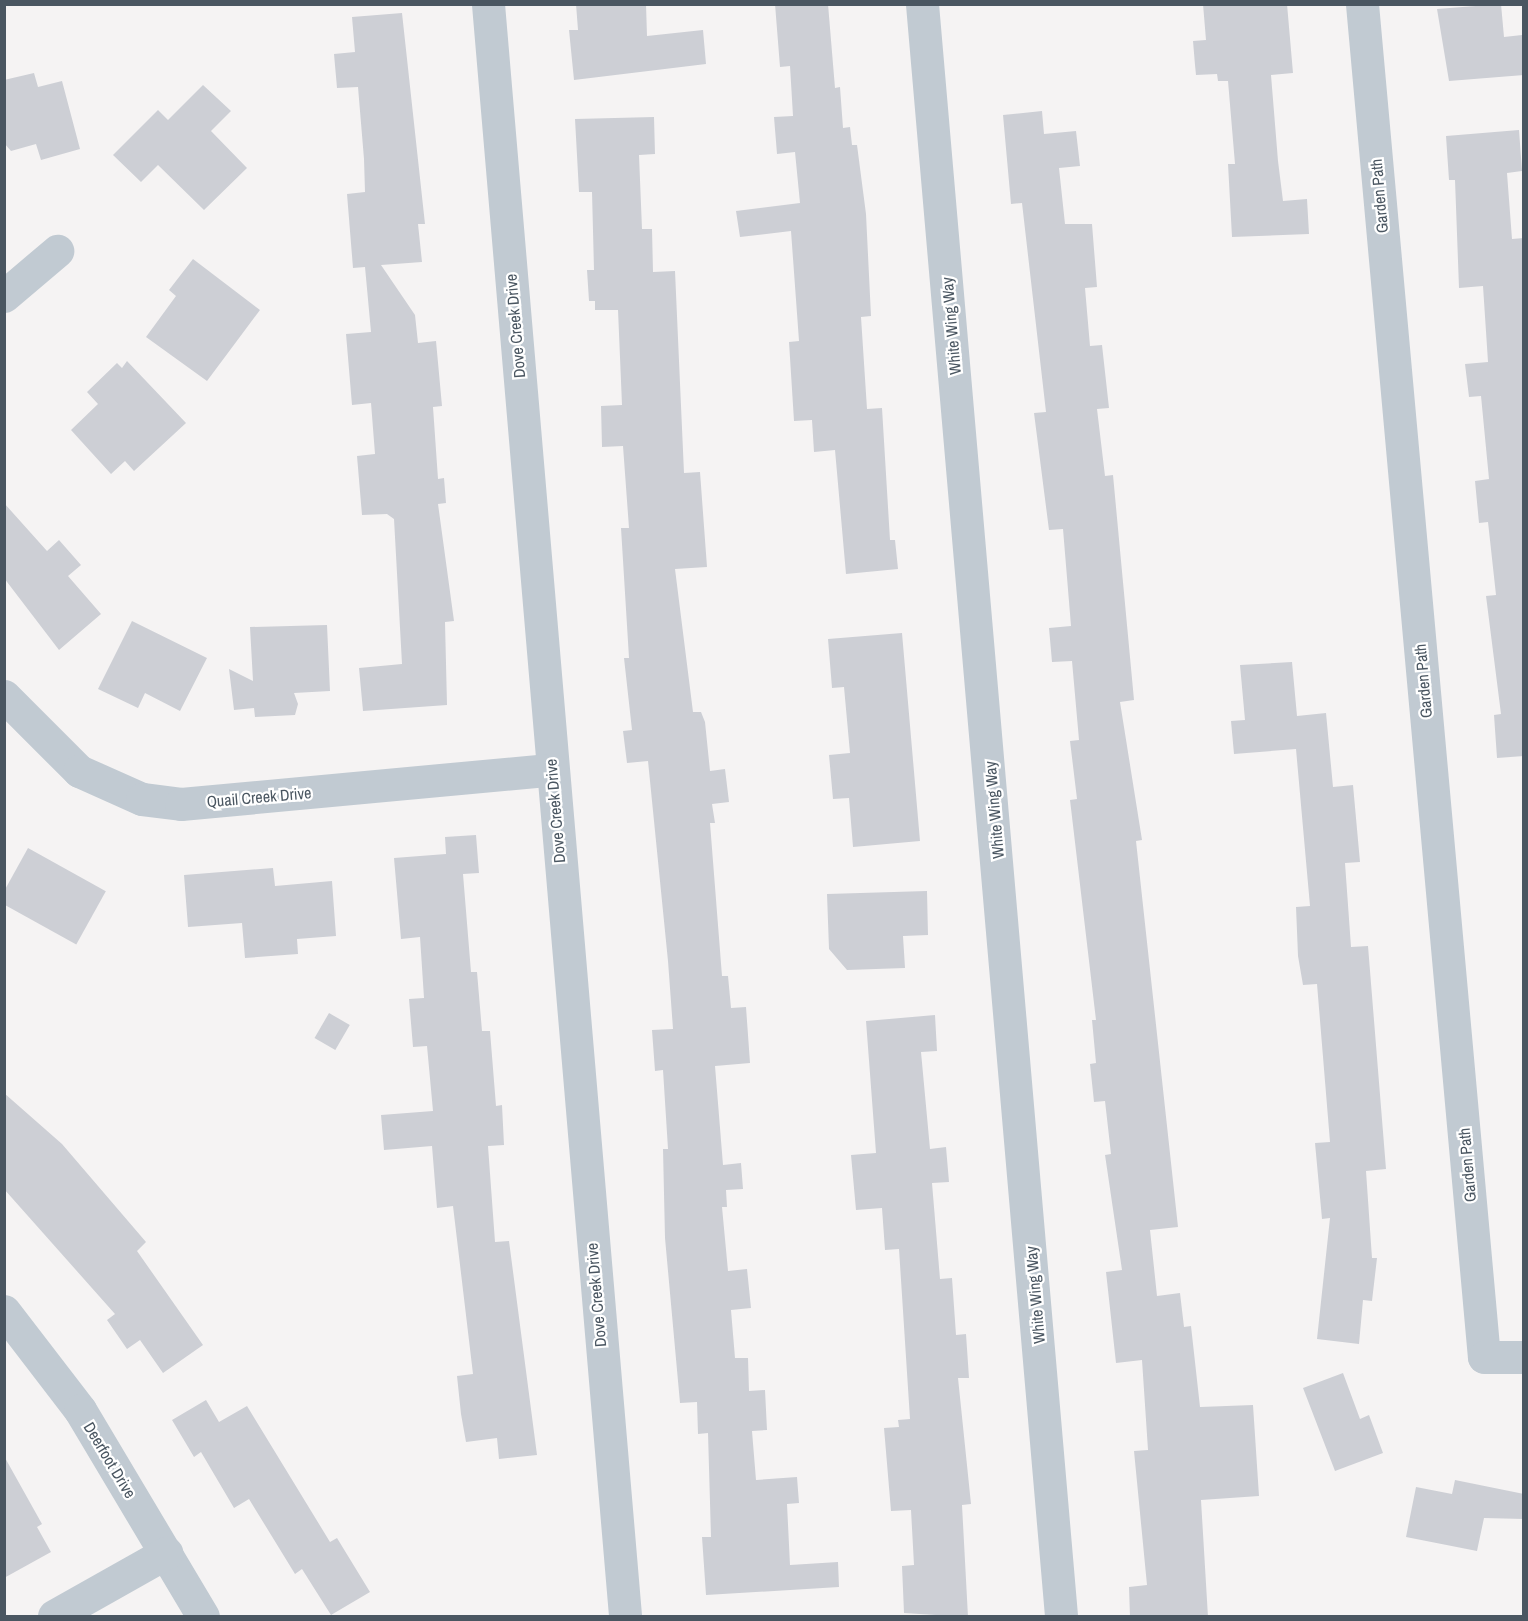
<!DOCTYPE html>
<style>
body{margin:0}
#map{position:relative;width:1528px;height:1621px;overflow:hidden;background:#f5f3f3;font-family:"Archivo Narrow",sans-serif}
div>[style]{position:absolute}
.building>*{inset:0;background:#cdcfd5;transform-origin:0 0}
.minor>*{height:33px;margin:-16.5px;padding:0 16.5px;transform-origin:16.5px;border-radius:16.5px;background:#c1cad2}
span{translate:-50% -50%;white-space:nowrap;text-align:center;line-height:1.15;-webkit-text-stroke:4.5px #fff;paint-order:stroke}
.street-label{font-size:16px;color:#4a5661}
.frame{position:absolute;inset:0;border:6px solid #4a5661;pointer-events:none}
</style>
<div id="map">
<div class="building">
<i style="clip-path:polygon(576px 4px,646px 4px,647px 36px,703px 30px,706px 64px,574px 80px,569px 30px,578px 30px)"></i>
<i style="clip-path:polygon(775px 4px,828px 4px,835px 88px,840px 87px,843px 128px,850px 127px,852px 145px,857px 145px,866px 214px,871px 316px,861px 317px,867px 409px,882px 408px,890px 540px,895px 540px,898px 569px,846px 574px,835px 450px,814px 452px,812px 420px,794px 421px,789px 342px,799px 341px,791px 231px,740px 237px,736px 211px,800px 203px,795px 152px,777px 154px,774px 117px,793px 116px,790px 66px,780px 67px)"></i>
<i style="clip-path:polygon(1203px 4px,1287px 4px,1293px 73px,1271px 75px,1278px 161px,1283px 201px,1307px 199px,1309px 234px,1232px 237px,1228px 164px,1235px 164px,1228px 81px,1218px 81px,1217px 74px,1196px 75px,1195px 65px,1193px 41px,1206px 40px)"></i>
<i style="clip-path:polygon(1501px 4px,1504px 37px,1522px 35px,1524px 75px,1449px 81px,1437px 9px)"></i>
<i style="clip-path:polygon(402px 13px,425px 224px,418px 224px,422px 262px,381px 265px,415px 315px,418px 343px,436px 341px,442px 406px,433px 407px,438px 479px,444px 478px,446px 503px,438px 504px,454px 621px,445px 622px,447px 705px,363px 711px,359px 668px,402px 664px,394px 519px,387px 514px,362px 515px,357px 456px,375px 454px,371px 403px,352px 405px,346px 334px,371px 332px,365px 267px,353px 268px,347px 194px,365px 192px,364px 159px,358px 87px,337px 88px,334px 54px,355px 52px,352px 17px)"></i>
<i style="clip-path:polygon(34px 73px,38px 87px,62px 81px,80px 149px,41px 160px,36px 144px,11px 151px,4px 143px,4px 80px)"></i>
<i style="clip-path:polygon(203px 85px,231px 111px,211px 131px,247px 168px,204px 210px,158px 165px,141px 182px,113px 155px,158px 110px,168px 120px)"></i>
<i style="clip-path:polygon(1042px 111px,1044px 134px,1076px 131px,1080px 166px,1059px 168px,1065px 224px,1092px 224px,1097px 287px,1085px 288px,1090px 346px,1102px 345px,1109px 408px,1097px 409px,1105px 476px,1113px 475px,1134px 700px,1120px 702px,1142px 840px,1136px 841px,1178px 1227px,1150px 1230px,1157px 1296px,1180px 1293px,1184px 1327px,1191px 1326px,1200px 1407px,1253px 1405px,1259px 1496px,1201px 1500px,1208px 1617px,1130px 1617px,1129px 1587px,1147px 1585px,1134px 1451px,1148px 1450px,1142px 1360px,1116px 1363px,1106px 1272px,1122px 1270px,1105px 1155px,1111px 1154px,1105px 1101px,1094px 1102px,1090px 1064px,1096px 1063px,1092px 1020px,1096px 1020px,1070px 800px,1077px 799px,1070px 741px,1079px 740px,1072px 661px,1052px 662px,1049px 628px,1071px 626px,1063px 529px,1049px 530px,1034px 413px,1046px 412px,1022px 203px,1011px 204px,1003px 115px)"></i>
<i style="clip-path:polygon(654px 117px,655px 154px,639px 155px,642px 229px,652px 229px,653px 272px,675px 271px,684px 473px,700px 472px,707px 567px,675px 569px,693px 712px,701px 712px,705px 722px,710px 771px,725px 769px,729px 802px,712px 804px,715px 823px,710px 823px,722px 976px,728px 976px,731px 1008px,746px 1007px,750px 1063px,715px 1066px,723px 1165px,741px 1163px,743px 1189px,726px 1190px,727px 1207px,722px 1207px,728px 1271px,747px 1269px,751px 1308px,731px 1310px,735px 1358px,748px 1358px,749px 1391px,765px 1390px,767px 1430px,752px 1431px,756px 1480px,797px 1477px,799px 1503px,787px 1504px,790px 1565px,838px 1562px,839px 1587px,706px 1595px,702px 1537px,711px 1537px,708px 1433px,698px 1434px,697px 1402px,680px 1403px,665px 1238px,663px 1149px,668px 1149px,663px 1070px,655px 1071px,652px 1030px,673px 1029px,668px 961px,648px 761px,627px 763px,623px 731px,632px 730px,624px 658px,629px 658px,621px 528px,629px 528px,623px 446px,602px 447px,601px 406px,622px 405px,618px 310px,595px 310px,595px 301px,589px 301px,587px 270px,594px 270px,592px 192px,579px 192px,575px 119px)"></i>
<i style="clip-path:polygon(1519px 130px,1522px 171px,1507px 173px,1512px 239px,1524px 238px,1524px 756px,1497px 758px,1494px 715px,1501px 714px,1486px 596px,1496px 595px,1488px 522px,1479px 523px,1475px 481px,1489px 479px,1481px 396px,1469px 397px,1465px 364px,1488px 362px,1483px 286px,1459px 288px,1455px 180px,1449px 180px,1446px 136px)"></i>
<i style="clip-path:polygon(193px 259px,260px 310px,207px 381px,146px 337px,176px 296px,169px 290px)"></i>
<i style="clip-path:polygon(127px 361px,186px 423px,134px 471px,125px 461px,111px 474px,71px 430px,98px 404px,87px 392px,117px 363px,122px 368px)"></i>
<i style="clip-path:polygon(4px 503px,47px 551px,59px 540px,81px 565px,68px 576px,101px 614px,59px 650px,4px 578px)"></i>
<i style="clip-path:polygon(132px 621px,207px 658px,180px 711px,145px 693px,138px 708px,98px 689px)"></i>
<i style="clip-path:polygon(327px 625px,330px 691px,294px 693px,298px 704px,295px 715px,255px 717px,254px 708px,234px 710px,229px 669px,253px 681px,250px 627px)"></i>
<i style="clip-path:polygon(902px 633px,920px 841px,853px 847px,849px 798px,833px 799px,829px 755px,850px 753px,844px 687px,832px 688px,828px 639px)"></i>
<i style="clip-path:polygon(1292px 662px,1297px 716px,1326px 713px,1333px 787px,1353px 785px,1360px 862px,1345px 863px,1351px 947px,1368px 946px,1386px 1169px,1366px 1171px,1372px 1258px,1377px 1258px,1372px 1301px,1363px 1300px,1359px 1344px,1317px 1339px,1330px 1218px,1322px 1219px,1315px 1143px,1330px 1142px,1317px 984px,1303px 985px,1298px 956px,1296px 907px,1310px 906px,1296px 749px,1234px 754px,1231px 721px,1245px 720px,1240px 665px)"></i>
<i style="clip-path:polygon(476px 835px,479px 873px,463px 874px,471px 972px,477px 972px,482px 1031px,490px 1031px,496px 1106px,502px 1105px,504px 1145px,488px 1146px,495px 1242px,509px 1241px,537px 1455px,499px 1459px,497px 1438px,466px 1442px,461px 1414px,457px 1376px,473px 1374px,453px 1206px,437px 1208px,432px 1146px,384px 1150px,381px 1115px,433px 1111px,427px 1046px,413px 1047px,409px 999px,424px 998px,420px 937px,401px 939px,394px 858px,446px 854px,445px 837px)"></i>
<i style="left:28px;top:848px;width:89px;height:61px;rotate:29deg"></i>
<i style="clip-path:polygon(273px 868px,275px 886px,332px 881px,336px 936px,297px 939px,298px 954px,245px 958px,242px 923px,188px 927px,184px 875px)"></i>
<i style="clip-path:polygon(927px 891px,928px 935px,903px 936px,905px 968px,847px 970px,829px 949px,827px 894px)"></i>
<i style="left:329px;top:1013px;width:24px;height:29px;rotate:30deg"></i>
<i style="clip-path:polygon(935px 1015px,937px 1051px,921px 1052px,930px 1149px,946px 1147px,949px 1182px,932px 1183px,940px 1279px,952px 1278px,956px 1335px,966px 1334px,969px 1378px,958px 1378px,971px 1504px,962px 1505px,968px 1617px,904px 1613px,902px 1566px,914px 1565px,911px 1510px,891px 1511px,884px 1428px,899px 1427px,898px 1420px,910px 1419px,899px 1249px,885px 1250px,882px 1208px,856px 1210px,851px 1155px,876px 1153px,866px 1021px)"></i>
<i style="clip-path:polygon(4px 1093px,62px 1144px,146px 1242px,137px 1251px,203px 1345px,163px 1373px,140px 1340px,127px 1349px,107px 1320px,115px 1314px,4px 1189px)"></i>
<i style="clip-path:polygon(1343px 1373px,1360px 1419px,1369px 1415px,1383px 1453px,1335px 1471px,1303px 1388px)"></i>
<i style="clip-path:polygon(206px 1400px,219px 1422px,247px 1406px,330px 1542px,337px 1538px,370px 1592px,331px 1615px,302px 1569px,295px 1574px,249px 1499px,234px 1508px,201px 1452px,194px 1457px,172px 1420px)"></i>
<i style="clip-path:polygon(4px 1456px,42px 1524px,37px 1527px,51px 1552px,4px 1578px)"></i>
<i style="clip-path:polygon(1455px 1480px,1524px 1494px,1524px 1519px,1484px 1518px,1477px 1551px,1406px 1537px,1416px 1487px,1452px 1494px)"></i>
</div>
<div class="minor">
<i style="left:488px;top:4px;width:1618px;rotate:85.14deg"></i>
<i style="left:922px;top:4px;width:1618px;rotate:85.07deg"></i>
<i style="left:1362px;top:4px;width:1358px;rotate:84.85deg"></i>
<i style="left:1484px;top:1357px;width:40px"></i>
<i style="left:4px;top:296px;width:70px;rotate:-40.3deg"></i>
<i style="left:4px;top:696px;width:106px;rotate:45deg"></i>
<i style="left:79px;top:771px;width:69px;rotate:24deg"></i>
<i style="left:142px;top:799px;width:39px;rotate:7deg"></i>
<i style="left:181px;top:804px;width:372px;rotate:-5.3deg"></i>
<i style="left:4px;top:1311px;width:125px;rotate:52.5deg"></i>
<i style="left:80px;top:1410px;width:240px;rotate:59.2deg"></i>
<i style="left:54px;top:1616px;width:129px;rotate:-29.4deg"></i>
</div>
<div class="street-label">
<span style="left:1379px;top:196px;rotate:-95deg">Garden Path</span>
<span style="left:515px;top:326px;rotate:-95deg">Dove Creek Drive</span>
<span style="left:951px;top:326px;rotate:-95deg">White Wing Way</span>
<span style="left:1423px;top:681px;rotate:-95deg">Garden Path</span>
<span style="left:259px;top:797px;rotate:-5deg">Quail Creek Drive</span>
<span style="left:994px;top:810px;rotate:-95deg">White Wing Way</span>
<span style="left:555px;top:811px;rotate:-95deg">Dove Creek Drive</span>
<span style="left:1467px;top:1165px;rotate:-95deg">Garden Path</span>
<span style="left:596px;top:1295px;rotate:-95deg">Dove Creek Drive</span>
<span style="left:1035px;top:1295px;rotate:-95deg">White Wing Way</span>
<span style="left:110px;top:1460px;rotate:59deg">Deerfoot Drive</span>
</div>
<div class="frame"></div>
</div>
